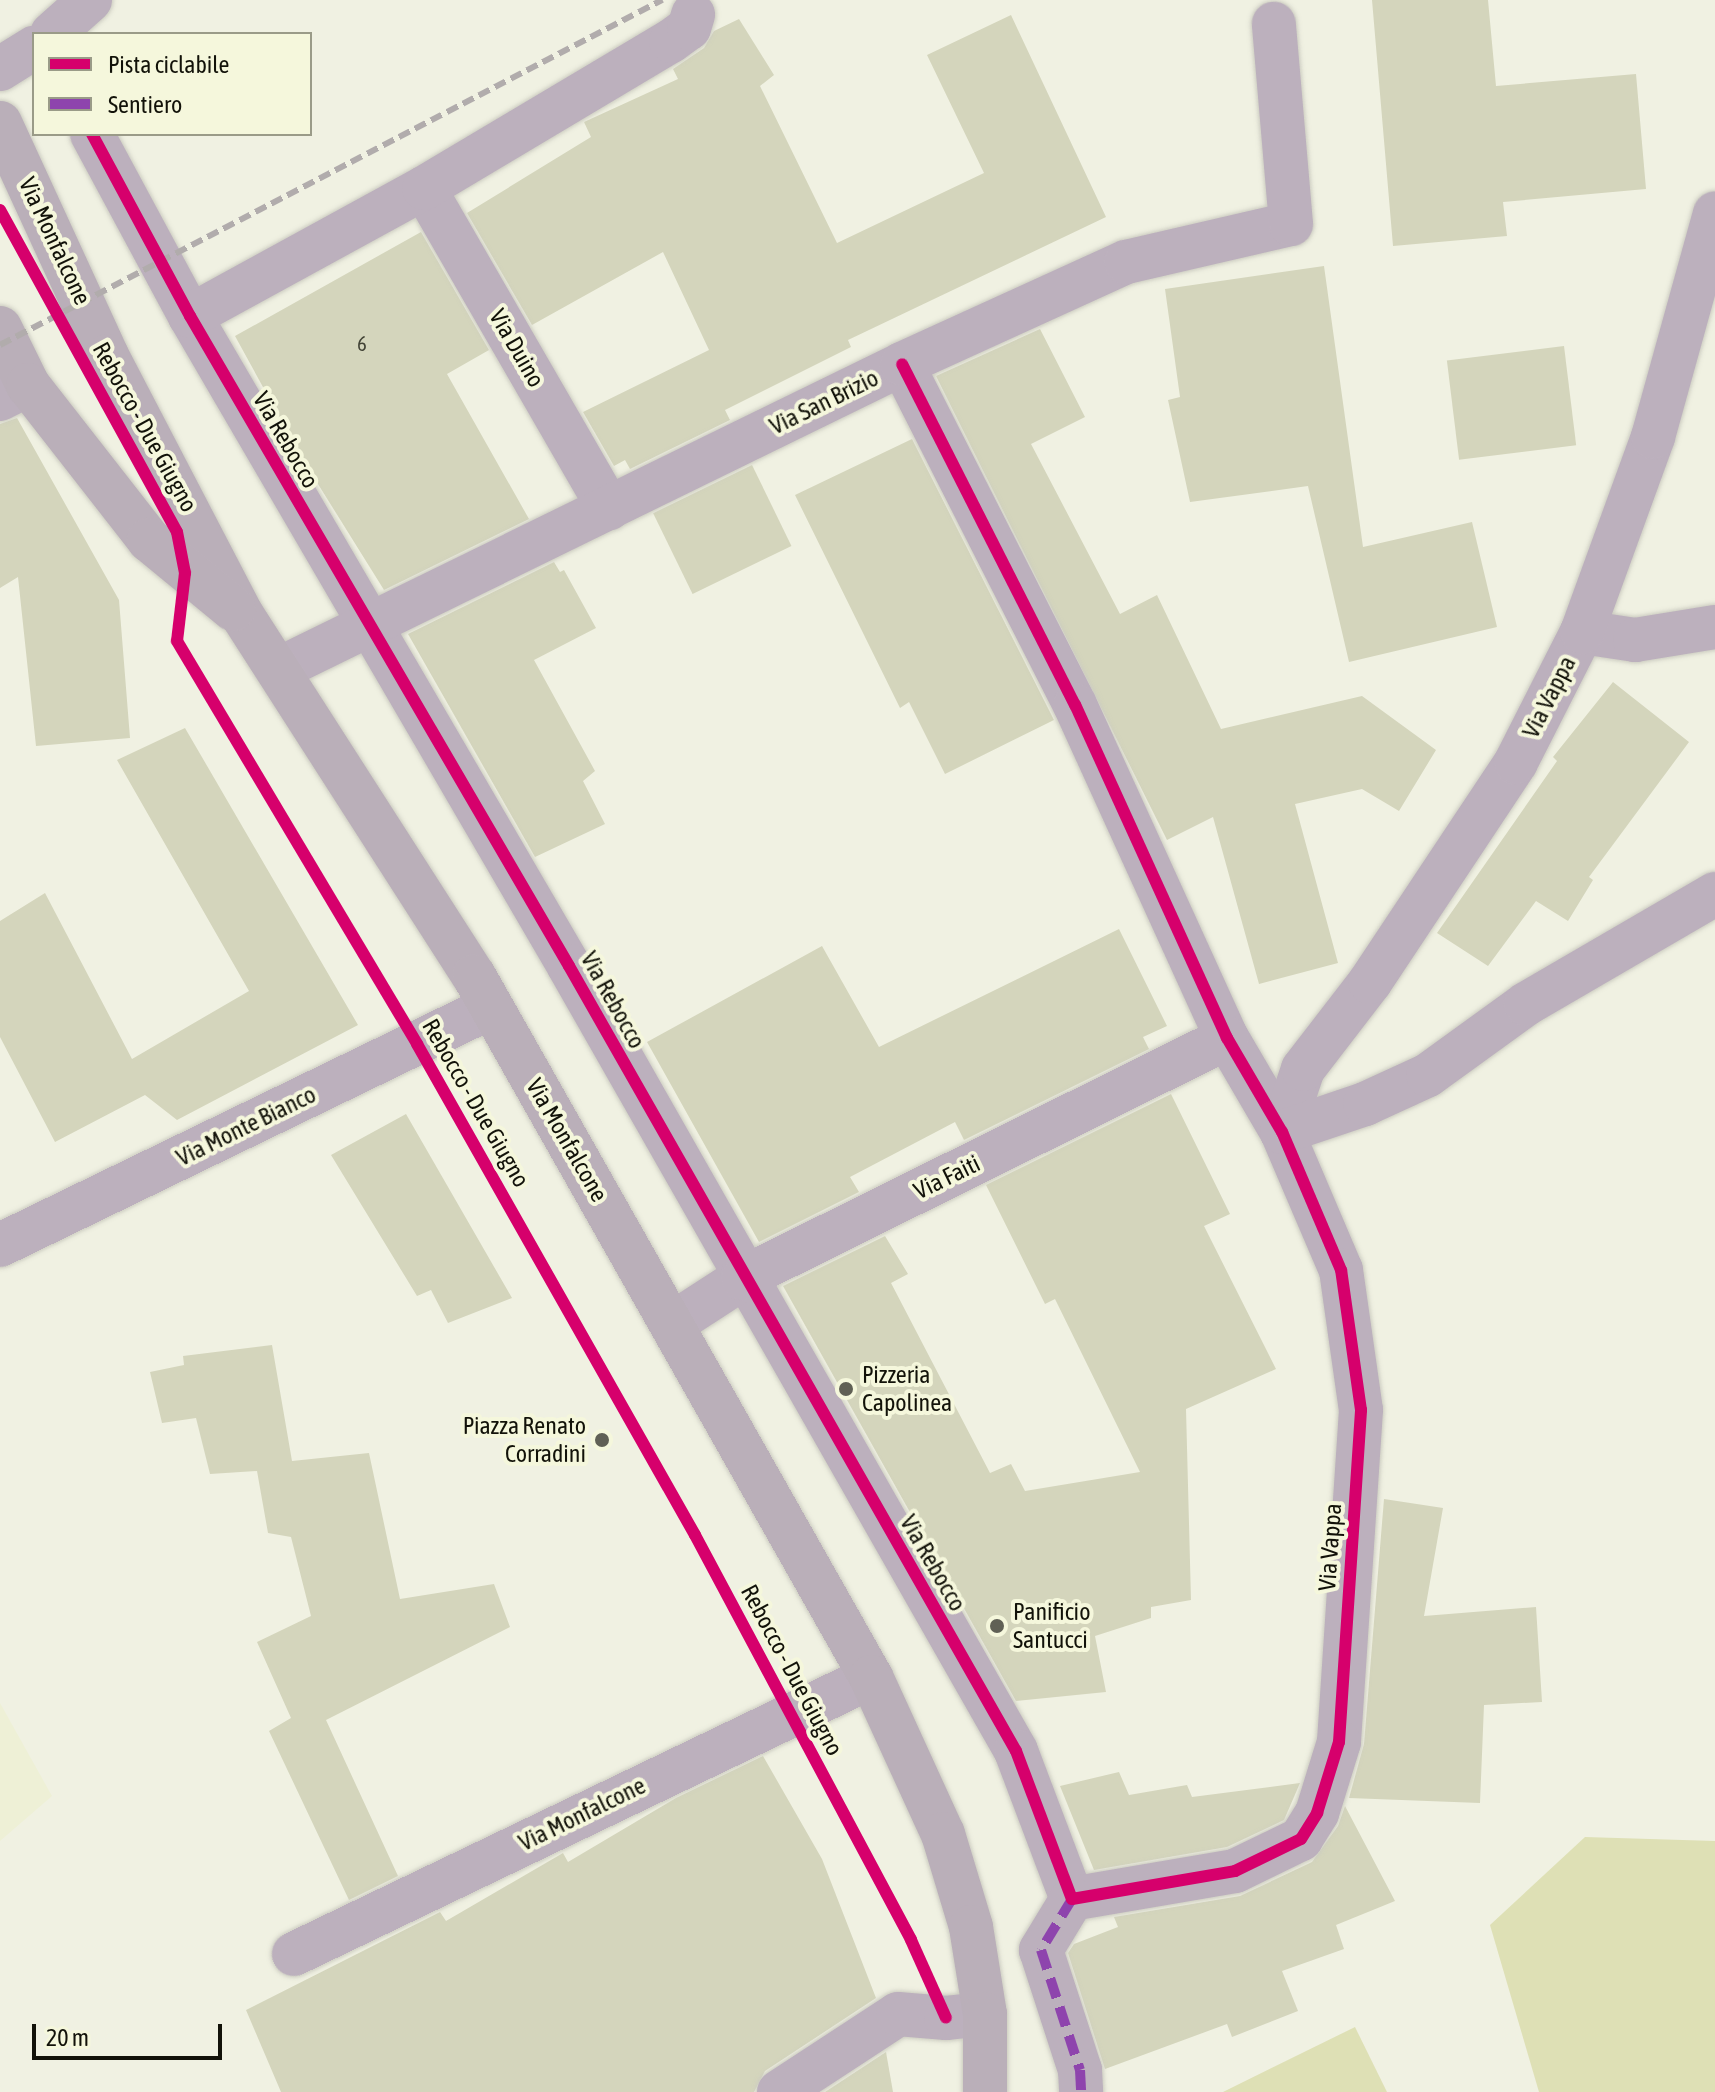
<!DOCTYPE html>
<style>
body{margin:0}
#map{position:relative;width:1715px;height:2092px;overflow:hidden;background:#f0f1e2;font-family:"Asap Condensed",sans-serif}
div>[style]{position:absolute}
.built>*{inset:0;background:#eef0d6}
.green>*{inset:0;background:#dee0b5}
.building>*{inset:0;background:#d4d5bc;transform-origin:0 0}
.roads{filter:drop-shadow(0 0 2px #ccccc1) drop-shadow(0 0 2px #ccccc1)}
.street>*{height:44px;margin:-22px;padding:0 22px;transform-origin:22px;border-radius:22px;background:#bcb0bd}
.secondary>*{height:44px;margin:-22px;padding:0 22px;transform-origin:22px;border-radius:22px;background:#baafb9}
.rail>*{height:6px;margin-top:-3px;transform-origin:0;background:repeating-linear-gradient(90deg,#b1acac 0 12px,transparent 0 18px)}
.quiet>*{height:10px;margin-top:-5px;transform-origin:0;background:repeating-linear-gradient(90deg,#8e44ad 0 20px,transparent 0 30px)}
.cycleway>*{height:12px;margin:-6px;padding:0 6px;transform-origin:6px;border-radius:6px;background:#d6006c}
.dots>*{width:22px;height:22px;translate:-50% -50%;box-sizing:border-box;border:4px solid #f5f7dc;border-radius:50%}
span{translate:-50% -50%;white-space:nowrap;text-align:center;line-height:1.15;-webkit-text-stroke:8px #f5f7dc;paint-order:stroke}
.number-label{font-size:20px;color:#424336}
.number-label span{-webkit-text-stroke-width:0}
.street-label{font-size:24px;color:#121209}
.poi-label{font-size:24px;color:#121209}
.left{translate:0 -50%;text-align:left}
.right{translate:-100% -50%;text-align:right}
.legend{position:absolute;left:32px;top:32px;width:280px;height:104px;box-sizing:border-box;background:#f5f7dc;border:2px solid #9a9b88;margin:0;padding:10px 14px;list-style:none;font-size:24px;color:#121209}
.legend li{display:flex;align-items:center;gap:16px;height:40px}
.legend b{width:40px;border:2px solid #9a9b88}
.scale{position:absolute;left:32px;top:2024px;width:190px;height:36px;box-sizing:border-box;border:4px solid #121209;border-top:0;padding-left:10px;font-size:24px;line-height:28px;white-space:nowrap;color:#121209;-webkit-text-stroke:6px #f5f7dc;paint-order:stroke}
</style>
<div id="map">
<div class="built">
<i style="clip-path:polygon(0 1703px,52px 1796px,0 1841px)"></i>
</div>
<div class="green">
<i style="clip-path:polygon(1585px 1837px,1715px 1841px,1715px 2092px,1539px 2092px,1490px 1925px)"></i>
<i style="clip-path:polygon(1355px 2027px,1387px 2092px,1223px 2092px)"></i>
</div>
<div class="building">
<i style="clip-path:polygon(1372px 0,1488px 0,1496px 86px,1636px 74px,1646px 189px,1503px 202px,1507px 236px,1393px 246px)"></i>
<i style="clip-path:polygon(1011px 15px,1106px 217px,848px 340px,851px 347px,725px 410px,730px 420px,630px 469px,625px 460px,614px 466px,583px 412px,709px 350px,663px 252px,532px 325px,467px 213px,591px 137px,584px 122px,678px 79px,673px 69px,704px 48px,714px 31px,739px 19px,774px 75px,760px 86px,837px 243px,984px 173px,927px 55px)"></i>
<i style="clip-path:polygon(421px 232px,489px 350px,447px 374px,529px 519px,384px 590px,303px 460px,235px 336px)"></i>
<i style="clip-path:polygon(1324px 266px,1363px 547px,1472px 522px,1497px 627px,1349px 662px,1308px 486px,1190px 502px,1168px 400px,1180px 397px,1165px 289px)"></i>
<i style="clip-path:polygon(1040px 329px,1085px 417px,1031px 444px,1120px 614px,1157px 595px,1221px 729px,1362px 696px,1436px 750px,1399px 811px,1362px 789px,1295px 804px,1338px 963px,1259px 984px,1213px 817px,1167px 840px,936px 376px)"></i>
<i style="left:1564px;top:346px;width:100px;height:118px;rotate:83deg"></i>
<i style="clip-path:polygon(17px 418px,119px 600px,130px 738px,36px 746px,18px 577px,0 588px,0 424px)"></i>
<i style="clip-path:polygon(912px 439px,1054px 720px,945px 774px,909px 702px,900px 708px,795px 495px)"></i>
<i style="left:752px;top:465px;width:90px;height:110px;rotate:64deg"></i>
<i style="clip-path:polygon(554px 562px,560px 572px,564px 570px,596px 628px,534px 660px,595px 771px,583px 781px,605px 824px,535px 857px,408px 634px)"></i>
<i style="clip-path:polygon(1613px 682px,1689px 742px,1589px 877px,1593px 880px,1568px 921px,1536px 901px,1488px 966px,1437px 933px,1557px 761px,1553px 757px)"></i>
<i style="clip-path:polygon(185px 728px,358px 1025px,177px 1120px,145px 1095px,55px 1142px,0 1037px,0 921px,45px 893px,132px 1059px,249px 991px,117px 760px)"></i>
<i style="clip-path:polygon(1119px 929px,1167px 1026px,1143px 1037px,1149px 1049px,964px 1140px,955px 1122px,850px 1177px,859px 1192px,759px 1242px,647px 1042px,822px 946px,879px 1047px)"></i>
<i style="clip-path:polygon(1171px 1094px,1230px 1214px,1204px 1226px,1276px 1369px,1186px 1409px,1191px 1600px,1151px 1607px,1151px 1618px,1095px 1636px,1106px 1692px,1016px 1701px,783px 1286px,885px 1236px,908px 1274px,891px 1283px,990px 1473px,1011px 1464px,1025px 1491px,1140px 1472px,1055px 1299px,1045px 1304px,986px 1185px)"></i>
<i style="clip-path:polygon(406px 1114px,512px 1298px,448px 1323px,431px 1290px,417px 1296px,331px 1155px)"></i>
<i style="clip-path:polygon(272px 1345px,292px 1461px,369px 1453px,400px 1599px,494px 1584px,510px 1627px,326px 1720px,398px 1876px,349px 1900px,269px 1731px,291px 1718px,257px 1642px,311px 1616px,291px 1537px,268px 1533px,257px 1471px,210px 1474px,196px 1418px,162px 1423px,150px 1372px,184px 1365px,183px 1356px)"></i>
<i style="clip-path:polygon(1384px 1499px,1443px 1508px,1424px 1616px,1536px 1607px,1542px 1702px,1484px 1705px,1480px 1803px,1349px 1798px,1364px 1744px)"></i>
<i style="clip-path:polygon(763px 1756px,822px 1859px,876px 1998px,765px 2071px,754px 2092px,281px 2092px,246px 2010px,440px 1912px,446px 1921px,563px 1853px,568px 1862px,676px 1798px)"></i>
<i style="clip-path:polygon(1119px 1772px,1129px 1795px,1187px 1785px,1192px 1797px,1300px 1783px,1284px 1820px,1227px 1847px,1094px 1870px,1060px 1786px)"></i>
<i style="clip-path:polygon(1345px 1806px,1395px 1901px,1336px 1925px,1344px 1949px,1282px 1971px,1298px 2011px,1232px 2037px,1227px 2024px,1105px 2069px,1068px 1953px,1074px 1944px,1118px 1927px,1114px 1917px,1240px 1896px,1312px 1862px,1338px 1826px)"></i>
<i style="clip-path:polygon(886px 2052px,893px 2092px,825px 2092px)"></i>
</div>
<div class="roads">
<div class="street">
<i style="left:52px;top:34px;width:51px;rotate:-41.8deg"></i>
<i style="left:0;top:69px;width:40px;rotate:-32deg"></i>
<i style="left:92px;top:134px;width:207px;rotate:61.7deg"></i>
<i style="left:190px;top:316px;width:752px;rotate:59.75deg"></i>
<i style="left:569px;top:966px;width:903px;rotate:60.34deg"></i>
<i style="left:1016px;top:1751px;width:158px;rotate:69.3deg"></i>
<i style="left:424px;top:188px;width:370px;rotate:60deg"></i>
<i style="left:190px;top:316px;width:267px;rotate:-28.7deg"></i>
<i style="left:424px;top:188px;width:287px;rotate:-30.8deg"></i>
<i style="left:671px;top:41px;width:22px;rotate:-36deg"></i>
<i style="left:689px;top:28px;width:14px;rotate:-73deg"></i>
<i style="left:902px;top:364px;width:382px;rotate:63.1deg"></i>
<i style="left:1075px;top:705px;width:366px;rotate:65.5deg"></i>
<i style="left:1227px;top:1038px;width:109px;rotate:59.7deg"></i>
<i style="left:1282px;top:1132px;width:150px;rotate:66.9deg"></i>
<i style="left:1341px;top:1270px;width:141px;rotate:81.9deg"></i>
<i style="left:1361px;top:1410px;width:333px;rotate:93.8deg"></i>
<i style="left:1339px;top:1742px;width:74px;rotate:107.2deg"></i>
<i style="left:1317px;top:1813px;width:31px;rotate:122deg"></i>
<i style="left:1301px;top:1839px;width:73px;rotate:154.1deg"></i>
<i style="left:1235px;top:1871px;width:165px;rotate:170.3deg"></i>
<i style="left:0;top:399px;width:31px;rotate:-27deg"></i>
<i style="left:1582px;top:632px;width:54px;rotate:8.6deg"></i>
<i style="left:1635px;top:640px;width:81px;rotate:-9.2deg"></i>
<i style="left:279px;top:669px;width:694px;rotate:-26.08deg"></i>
<i style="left:902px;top:364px;width:246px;rotate:-24.5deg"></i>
<i style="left:1126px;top:262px;width:169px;rotate:-13deg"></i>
<i style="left:1291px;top:224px;width:201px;rotate:-94.9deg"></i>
<i style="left:1282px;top:1132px;width:66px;rotate:-71.6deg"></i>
<i style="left:1303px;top:1069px;width:110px;rotate:-52.4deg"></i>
<i style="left:1370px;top:982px;width:264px;rotate:-56.4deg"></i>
<i style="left:1516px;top:762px;width:146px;rotate:-63.1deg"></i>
<i style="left:1582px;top:632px;width:208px;rotate:-70deg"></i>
<i style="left:1653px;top:437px;width:232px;rotate:-74.5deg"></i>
<i style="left:1282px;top:1132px;width:88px;rotate:-18.6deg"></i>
<i style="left:1365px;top:1104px;width:69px;rotate:-24.7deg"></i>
<i style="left:1428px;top:1075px;width:121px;rotate:-35.9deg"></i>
<i style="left:1526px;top:1004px;width:219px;rotate:-30.2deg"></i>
<i style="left:0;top:1245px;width:546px;rotate:-25.86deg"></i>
<i style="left:672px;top:1324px;width:85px;rotate:-32.9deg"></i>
<i style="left:743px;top:1278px;width:540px;rotate:-26.38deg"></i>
<i style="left:1072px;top:1899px;width:60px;rotate:121.3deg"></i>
<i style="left:1041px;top:1950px;width:126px;rotate:72deg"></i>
<i style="left:1080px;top:2070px;width:22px;rotate:87deg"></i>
<i style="left:294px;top:1954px;width:640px;rotate:-25.64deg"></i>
<i style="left:779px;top:2092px;width:142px;rotate:-33.2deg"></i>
<i style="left:898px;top:2014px;width:48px;rotate:4.8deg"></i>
<i style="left:946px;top:2018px;width:39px;rotate:-6deg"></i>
</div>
<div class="secondary">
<i style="left:0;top:123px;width:256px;rotate:65.3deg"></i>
<i style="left:107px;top:356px;width:292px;rotate:62.5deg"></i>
<i style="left:242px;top:615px;width:429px;rotate:57.3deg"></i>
<i style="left:474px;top:976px;width:806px;rotate:60.48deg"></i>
<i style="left:871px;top:1677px;width:173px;rotate:65.4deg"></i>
<i style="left:943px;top:1834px;width:97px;rotate:73.2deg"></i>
<i style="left:971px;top:1927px;width:88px;rotate:80.9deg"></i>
<i style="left:985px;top:2014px;width:78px;rotate:90deg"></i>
<i style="left:0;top:328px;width:64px;rotate:63.8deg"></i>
<i style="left:28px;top:385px;width:197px;rotate:52deg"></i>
<i style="left:149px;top:540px;width:109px;rotate:39.4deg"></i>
</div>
</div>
<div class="rail">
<i style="left:0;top:345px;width:747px;rotate:-27.53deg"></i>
</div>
<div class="quiet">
<i style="left:1072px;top:1899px;width:60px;rotate:121.3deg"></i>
<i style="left:1041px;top:1950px;width:126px;rotate:72deg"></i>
<i style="left:1080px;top:2070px;width:22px;rotate:87deg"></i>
</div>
<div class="cycleway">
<i style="left:92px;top:134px;width:207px;rotate:61.7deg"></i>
<i style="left:190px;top:316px;width:752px;rotate:59.75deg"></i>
<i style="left:569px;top:966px;width:903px;rotate:60.34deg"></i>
<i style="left:1016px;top:1751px;width:158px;rotate:69.3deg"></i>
<i style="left:1072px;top:1899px;width:165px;rotate:-9.7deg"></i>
<i style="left:1235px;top:1871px;width:73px;rotate:-25.9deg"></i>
<i style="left:1301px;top:1839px;width:31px;rotate:-58deg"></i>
<i style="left:1317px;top:1813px;width:74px;rotate:-72.8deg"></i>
<i style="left:1339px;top:1742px;width:333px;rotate:-86.2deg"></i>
<i style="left:1361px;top:1410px;width:141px;rotate:-98.1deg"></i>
<i style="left:1341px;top:1270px;width:150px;rotate:-113.1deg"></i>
<i style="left:1282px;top:1132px;width:109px;rotate:-120.3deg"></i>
<i style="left:1227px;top:1038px;width:366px;rotate:-114.5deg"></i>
<i style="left:1075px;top:705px;width:382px;rotate:-116.9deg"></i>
<i style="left:0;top:210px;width:367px;rotate:61.2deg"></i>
<i style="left:177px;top:532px;width:42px;rotate:79deg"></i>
<i style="left:185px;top:573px;width:68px;rotate:96.7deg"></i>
<i style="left:177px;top:641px;width:469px;rotate:59.2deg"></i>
<i style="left:417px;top:1044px;width:564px;rotate:60.48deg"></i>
<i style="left:695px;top:1535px;width:459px;rotate:61.9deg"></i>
<i style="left:911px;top:1940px;width:85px;rotate:65.8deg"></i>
</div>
<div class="dots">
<i style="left:846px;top:1389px;background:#606055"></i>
<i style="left:602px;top:1440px;background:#606055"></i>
<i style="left:997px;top:1626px;background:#606055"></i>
</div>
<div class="number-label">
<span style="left:362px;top:343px">6</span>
</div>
<div class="street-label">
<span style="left:55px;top:241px;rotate:65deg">Via Monfalcone</span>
<span style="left:517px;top:348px;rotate:60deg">Via Duino</span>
<span style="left:824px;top:402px;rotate:-26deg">Via San Brizio</span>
<span style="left:145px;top:427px;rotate:61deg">Rebocco - Due Giugno</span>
<span style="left:286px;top:440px;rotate:60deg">Via Rebocco</span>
<span style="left:1549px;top:697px;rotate:-63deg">Via Vappa</span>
<span style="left:613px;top:1000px;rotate:61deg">Via Rebocco</span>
<span style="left:476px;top:1103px;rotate:60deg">Rebocco - Due Giugno</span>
<span style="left:246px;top:1126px;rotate:-26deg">Via Monte Bianco</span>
<span style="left:567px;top:1140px;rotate:60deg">Via Monfalcone</span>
<span style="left:947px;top:1177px;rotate:-26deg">Via Faiti</span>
<span style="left:1330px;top:1547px;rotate:-86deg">Via Vappa</span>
<span style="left:933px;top:1563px;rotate:60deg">Via Rebocco</span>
<span style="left:792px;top:1670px;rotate:62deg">Rebocco - Due Giugno</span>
<span style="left:582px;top:1814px;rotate:-26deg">Via Monfalcone</span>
</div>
<div class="poi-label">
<span class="left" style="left:862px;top:1389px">Pizzeria<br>Capolinea</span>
<span class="right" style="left:586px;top:1440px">Piazza Renato<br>Corradini</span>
<span class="left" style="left:1013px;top:1626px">Panificio<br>Santucci</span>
</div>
<ul class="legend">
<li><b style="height:10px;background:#d6006c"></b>Pista ciclabile</li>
<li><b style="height:10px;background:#8e44ad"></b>Sentiero</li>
</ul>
<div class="scale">20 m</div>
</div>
